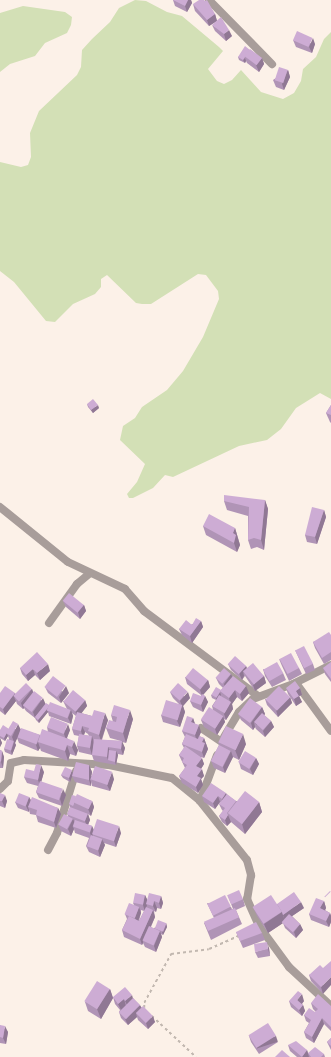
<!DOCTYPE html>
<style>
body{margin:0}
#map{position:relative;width:331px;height:1057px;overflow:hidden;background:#fcf1e8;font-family:"Space Grotesk",sans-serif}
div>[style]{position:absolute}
.green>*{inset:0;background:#d3e0b6}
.path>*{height:1.5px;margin-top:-0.75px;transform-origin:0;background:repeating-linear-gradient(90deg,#c2b8b0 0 3px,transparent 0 6px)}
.street>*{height:8px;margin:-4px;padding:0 4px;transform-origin:4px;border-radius:4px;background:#a89d9a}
.wall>*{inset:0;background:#b094b6}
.shaded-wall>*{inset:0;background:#907894;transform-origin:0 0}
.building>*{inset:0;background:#cdacd4;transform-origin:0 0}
span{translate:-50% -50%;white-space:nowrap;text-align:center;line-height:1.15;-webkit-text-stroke:3px #fff;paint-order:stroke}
</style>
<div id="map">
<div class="green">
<i style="clip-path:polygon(135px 0,146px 1px,167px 12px,182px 16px,219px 47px,223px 51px,208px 69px,217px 81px,224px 84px,232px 80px,241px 70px,261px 92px,283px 99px,294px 93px,301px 81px,303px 69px,316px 57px,324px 39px,331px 32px,331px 399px,320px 393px,296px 408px,281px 429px,267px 440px,239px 446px,173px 477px,165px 475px,153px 488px,133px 498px,129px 498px,127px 494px,137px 482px,145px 464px,120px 440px,123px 426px,135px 418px,142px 407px,167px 390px,183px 371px,203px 337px,219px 299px,218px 291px,206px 275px,198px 274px,151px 304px,142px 304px,136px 303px,107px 275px,101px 279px,101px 287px,95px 294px,73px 304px,55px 322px,46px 321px,14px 282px,0 271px,0 162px,21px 167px,28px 165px,31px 157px,30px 133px,39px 111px,77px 75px,81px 67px,82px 50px,92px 39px,110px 22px,119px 8px)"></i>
<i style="clip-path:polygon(23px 6px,65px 12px,72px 17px,71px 25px,67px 33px,45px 43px,35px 56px,10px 64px,0 72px,0 13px)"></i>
</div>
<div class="path">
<i style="left:144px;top:1008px;width:5px;rotate:-90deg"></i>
<i style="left:144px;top:1003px;width:56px;rotate:-61.1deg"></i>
<i style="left:171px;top:954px;width:38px;rotate:-7deg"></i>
<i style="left:209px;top:949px;width:32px;rotate:-24deg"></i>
<i style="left:152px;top:1016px;width:60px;rotate:43deg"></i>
</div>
<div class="street">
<i style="left:209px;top:0;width:90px;rotate:45.5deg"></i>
<i style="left:0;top:507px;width:87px;rotate:39deg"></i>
<i style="left:68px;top:562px;width:63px;rotate:25.3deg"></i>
<i style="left:125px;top:589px;width:29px;rotate:49deg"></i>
<i style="left:144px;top:611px;width:142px;rotate:36.7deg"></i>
<i style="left:49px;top:623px;width:48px;rotate:-54.3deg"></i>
<i style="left:77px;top:584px;width:16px;rotate:-40deg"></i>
<i style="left:296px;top:683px;width:59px;rotate:53.9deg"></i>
<i style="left:201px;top:728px;width:25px;rotate:34deg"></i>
<i style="left:224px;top:737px;width:29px;rotate:-59deg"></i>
<i style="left:239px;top:712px;width:19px;rotate:-43deg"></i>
<i style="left:253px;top:699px;width:43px;rotate:-20.6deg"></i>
<i style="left:293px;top:684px;width:42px;rotate:-26.6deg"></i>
<i style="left:0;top:789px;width:11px;rotate:-45deg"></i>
<i style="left:8px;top:781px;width:18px;rotate:-81deg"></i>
<i style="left:11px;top:763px;width:13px;rotate:-13deg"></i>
<i style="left:24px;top:760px;width:85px;rotate:3.4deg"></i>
<i style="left:109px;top:765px;width:64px;rotate:11.7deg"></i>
<i style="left:172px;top:778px;width:36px;rotate:39deg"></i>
<i style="left:200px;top:801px;width:75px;rotate:51.5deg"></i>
<i style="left:247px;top:860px;width:16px;rotate:75deg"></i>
<i style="left:251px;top:875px;width:24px;rotate:99deg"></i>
<i style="left:247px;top:899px;width:30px;rotate:66deg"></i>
<i style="left:259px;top:926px;width:51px;rotate:53.8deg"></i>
<i style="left:289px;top:967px;width:57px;rotate:42.9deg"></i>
<i style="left:200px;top:801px;width:49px;rotate:-69.7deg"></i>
<i style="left:48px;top:850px;width:19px;rotate:-62deg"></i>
<i style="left:57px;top:833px;width:65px;rotate:-73deg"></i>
</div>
<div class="wall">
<i style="clip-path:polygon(173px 0,191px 0,192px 3px,187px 12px,175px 6px)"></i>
<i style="clip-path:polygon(193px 4px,215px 14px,217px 21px,209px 26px,195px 11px)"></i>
<i style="clip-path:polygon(212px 25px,232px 36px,226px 41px,215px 31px)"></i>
<i style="clip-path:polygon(293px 40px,315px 44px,312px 53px,296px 47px)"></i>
<i style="clip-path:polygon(250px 50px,262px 58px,264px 64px,259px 72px,247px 63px,246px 61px,245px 63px,239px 60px,238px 57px)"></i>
<i style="clip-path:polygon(288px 70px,290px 77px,284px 90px,276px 87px,273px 80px)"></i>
<i style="clip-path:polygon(87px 404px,99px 408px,93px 413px,88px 407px)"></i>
<i style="clip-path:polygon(331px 405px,331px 423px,330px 422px,326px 413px)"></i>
<i style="clip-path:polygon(265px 500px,268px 509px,264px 550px,257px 547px,251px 549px,248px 540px,248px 516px,227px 510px,224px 501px)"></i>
<i style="clip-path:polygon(324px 510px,326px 517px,317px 544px,307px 542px,305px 535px)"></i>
<i style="clip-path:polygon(203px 526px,235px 528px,240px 545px,237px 552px,206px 535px)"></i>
<i style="clip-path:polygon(63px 601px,84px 605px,86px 611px,80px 619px,66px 607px)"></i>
<i style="clip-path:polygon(201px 621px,203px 627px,192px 643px,182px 635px,179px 629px)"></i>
<i style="clip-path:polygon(331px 635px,331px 660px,324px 664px,315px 648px,313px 642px)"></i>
<i style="clip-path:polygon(295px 650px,313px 664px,315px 670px,306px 674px)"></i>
<i style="clip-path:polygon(279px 659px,299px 668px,302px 674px,289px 681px,282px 666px)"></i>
<i style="clip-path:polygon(331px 662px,331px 682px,325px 674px,323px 668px)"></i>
<i style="clip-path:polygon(228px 664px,246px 666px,247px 668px,264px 676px,266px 683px,255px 691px,245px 676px,242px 680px,231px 670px)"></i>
<i style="clip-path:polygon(20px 668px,50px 671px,40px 680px,35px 675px,28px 681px,22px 674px)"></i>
<i style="clip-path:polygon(263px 669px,283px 673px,286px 680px,272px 687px,265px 676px)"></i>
<i style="clip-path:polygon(231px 674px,232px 676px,249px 693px,242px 701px,237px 697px,232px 704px,233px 709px,226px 720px,224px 719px,225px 722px,217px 735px,204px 727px,201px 720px,213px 710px,212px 706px,216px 700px,212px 698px,211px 695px,221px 690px,223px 688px,219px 684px,216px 678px)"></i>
<i style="clip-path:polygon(185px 677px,208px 680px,210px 687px,203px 695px,205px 696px,208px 702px,203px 712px,193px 707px,190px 701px,201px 696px,201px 695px,187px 684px)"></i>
<i style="clip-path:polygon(45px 687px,69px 693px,61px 703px,48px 693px)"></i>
<i style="clip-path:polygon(286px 688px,300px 688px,302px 695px,299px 696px,302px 702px,296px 706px,288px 694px)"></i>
<i style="clip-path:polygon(evenodd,32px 689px,33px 692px,45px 704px,49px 705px,67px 709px,63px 701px,85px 700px,87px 706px,81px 713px,92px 716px,108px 720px,102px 740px,121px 741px,110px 738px,106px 728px,113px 722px,111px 715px,133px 719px,126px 743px,122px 742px,125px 748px,123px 755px,118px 754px,116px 765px,94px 761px,92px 755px,79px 752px,77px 746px,79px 736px,74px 735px,72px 729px,76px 716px,72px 713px,73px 716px,71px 724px,49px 716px,48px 712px,39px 723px,36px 720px,35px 718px,26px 711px,24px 708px,23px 709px,17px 704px,16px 701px,5px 715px,0 711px,0 693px,15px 693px,16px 696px,32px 689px,85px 732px,88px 734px,89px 736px,84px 735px,85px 732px)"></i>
<i style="clip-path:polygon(170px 692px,190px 698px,183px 706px,185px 712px,180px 727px,163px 722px,161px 715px,179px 704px,173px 698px)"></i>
<i style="clip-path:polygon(290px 697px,292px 703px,278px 717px,267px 705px,265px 699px)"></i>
<i style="clip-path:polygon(262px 707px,265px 714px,264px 715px,271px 721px,274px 727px,265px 737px,256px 729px,255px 727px,253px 730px,241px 720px,238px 714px)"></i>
<i style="clip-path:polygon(193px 718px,195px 724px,201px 732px,199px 736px,204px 738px,208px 749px,204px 758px,201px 757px,204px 764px,201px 769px,204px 776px,201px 779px,203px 785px,198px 793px,182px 783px,179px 776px,185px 768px,179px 755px,184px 748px,182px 744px,185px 737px,182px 731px)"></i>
<i style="clip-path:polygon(47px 727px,70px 730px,67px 738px,78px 750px,76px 756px,70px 754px,68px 761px,41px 751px,40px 748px,38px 751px,19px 743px,17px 738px,15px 743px,16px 745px,12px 755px,5px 752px,4px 749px,9px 739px,8px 736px,5px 741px,0 738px,2px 743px,0 747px,0 730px,9px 729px,20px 729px,40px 735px,48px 732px)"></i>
<i style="clip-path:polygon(218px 742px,246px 744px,239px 760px,233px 757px,225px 773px,214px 768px,211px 761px,219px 745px)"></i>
<i style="clip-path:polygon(0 750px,2px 751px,4px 757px,3px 768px,0 768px)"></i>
<i style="clip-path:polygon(256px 758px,259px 764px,253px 775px,241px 769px,239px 762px)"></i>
<i style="clip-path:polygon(89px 765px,92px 772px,91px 776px,114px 779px,110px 791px,92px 786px,91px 782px,91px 786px,75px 782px,72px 776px,70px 782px,63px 778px,61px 775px,73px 773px)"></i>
<i style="clip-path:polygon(34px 771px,44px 772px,41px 782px,66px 795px,62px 806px,39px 798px,36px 792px,38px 786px,27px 783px,24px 777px)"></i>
<i style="clip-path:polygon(0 793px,7px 801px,5px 808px,0 806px)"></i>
<i style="clip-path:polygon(226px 793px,227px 795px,236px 801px,259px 802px,262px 812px,245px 834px,231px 822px,227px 826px,222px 822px,219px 816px,223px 811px,222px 810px,219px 804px,221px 802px,220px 802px,215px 809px,204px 802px,202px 796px)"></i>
<i style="clip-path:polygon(77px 796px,92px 801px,94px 807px,91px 816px,88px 814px,90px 820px,88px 825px,92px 826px,94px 830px,121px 833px,116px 847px,104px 843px,105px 845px,100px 857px,89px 852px,86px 846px,89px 838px,75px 833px,74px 829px,71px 836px,61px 831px,58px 824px,68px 816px,67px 814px,70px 807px,69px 804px)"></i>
<i style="clip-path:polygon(29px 797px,31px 800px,58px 808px,61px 814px,56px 828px,38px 822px,36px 815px,30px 814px,29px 810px,29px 812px,18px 808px,15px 802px)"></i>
<i style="clip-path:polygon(evenodd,145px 895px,147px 900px,161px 896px,163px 903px,161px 909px,157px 908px,156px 912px,154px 911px,155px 917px,151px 927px,154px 929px,154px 928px,166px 923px,167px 927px,163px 935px,161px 934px,162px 937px,156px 952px,145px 947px,143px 943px,142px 945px,124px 937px,122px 930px,127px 919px,125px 914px,134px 905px,133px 903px,145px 895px,141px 910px,144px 911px,139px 921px,141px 913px,141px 910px)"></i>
<i style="clip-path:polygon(228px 896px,243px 899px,245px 906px,236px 910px,242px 924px,211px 940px,204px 923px,214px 918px,207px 903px,231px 907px,232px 909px,233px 909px)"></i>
<i style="clip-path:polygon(324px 901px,326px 908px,325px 910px,330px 913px,331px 916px,331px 922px,329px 927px,311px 920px,309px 914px)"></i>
<i style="clip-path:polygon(277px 904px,304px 908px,292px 916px,300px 924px,303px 930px,296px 938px,285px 928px,283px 923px,268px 933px,257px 916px,253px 907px)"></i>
<i style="clip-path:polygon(236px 932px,262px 933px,265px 940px,243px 948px)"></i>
<i style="clip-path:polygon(269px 948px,270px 956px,258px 958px,255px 952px)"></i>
<i style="clip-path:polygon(323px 968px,323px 994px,311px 981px,309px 975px)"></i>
<i style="clip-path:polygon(110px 989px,113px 998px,101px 1019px,88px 1011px,85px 1002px)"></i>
<i style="clip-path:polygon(113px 997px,133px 998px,155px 1022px,148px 1029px,138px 1020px,137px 1017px,128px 1025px,121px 1018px,119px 1012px,120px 1010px,115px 1004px)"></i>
<i style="clip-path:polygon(289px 1001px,304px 1001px,302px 1004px,303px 1005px,305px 1011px,302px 1016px,291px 1007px)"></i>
<i style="clip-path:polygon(311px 1003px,331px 1006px,331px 1031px,324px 1024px,314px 1043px,306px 1038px,304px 1032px,309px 1023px,306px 1021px,304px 1015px,315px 1012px,316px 1012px,313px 1009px)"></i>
<i style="clip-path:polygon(0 1025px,8px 1032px,6px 1044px,0 1043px)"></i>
<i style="clip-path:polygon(249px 1036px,278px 1042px,259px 1054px,251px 1042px)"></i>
<i style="clip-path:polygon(331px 1038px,331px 1050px,327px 1042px)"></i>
<i style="clip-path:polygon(288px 1045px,307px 1050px,308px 1053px,324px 1054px,325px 1057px,297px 1057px,290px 1051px)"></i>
</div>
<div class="shaded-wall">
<i style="clip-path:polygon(188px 0,191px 0,192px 3px,187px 12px,185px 6px)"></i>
<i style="clip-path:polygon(215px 14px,217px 21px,209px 26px,207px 20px)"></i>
<i style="clip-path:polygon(229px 30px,232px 36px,226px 41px,224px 34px)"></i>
<i style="clip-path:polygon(313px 38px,315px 44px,312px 53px,309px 47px)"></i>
<i style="clip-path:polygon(245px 58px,246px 61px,245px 63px,243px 60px)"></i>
<i style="clip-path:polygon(262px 58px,264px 64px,259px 72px,256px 65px)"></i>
<i style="clip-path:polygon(288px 70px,290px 77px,284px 90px,282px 84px)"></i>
<i style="clip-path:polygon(98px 405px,99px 408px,93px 413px,91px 410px)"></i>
<i style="clip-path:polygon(265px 500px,268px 509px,264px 550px,261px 540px)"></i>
<i style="clip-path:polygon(324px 510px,326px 517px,317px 544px,315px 537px)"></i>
<i style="clip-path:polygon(235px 528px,240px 545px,237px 552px,234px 543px,233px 533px)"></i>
<i style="clip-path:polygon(84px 605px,86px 611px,80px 619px,78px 612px)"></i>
<i style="clip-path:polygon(201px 621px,203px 627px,192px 643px,190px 636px)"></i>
<i style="clip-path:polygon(48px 664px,50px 671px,40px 680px,37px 673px)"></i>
<i style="clip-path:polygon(246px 666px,248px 672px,243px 671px,244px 676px,242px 680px,239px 673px)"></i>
<i style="clip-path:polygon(33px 669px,35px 675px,28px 681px,26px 675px)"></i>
<i style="clip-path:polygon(231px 674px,234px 680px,226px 690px,224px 684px)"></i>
<i style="clip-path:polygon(264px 676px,266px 683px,255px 691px,253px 685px)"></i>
<i style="clip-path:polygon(208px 680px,210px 687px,202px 696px,200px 690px)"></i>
<i style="clip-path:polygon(66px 686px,69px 693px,61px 703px,59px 697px)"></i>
<i style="clip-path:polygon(246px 686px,249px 693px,242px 701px,240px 694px)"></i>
<i style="clip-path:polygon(300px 688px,302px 695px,299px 696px,302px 702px,296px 706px,294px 699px,296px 691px)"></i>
<i style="clip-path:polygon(32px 689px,34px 695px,23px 705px,24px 708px,23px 709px,21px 703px)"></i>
<i style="clip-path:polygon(235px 690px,237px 697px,232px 704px,233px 709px,226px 720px,224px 714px,230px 703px,229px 698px)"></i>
<i style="clip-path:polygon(188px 692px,190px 698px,183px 706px,185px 712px,180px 727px,177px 721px,182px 706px,180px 701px)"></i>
<i style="clip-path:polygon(220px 692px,221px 695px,217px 701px,216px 698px)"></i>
<i style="clip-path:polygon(15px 693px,17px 699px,14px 697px,16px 701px,5px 715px,3px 709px)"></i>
<i style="clip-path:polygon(205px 696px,208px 702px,203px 712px,201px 705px)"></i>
<i style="clip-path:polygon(290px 697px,292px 703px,278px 717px,276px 710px)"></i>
<i style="clip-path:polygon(43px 698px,46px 705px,35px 717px,35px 718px,33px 712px)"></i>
<i style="clip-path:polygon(85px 700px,87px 706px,78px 718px,75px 711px)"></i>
<i style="clip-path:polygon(49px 706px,47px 710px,48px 712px,39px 723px,38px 720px)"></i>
<i style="clip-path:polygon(262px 707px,265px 714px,257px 725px,254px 722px,255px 727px,253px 730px,251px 723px)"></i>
<i style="clip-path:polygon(71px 710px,73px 716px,71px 724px,68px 718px)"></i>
<i style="clip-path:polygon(130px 710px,133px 719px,126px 743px,123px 733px)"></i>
<i style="clip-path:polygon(105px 713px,108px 720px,101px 741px,99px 735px)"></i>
<i style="clip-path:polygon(223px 716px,225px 722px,217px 735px,215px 729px)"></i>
<i style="clip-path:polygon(193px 718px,195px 724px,191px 722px)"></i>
<i style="clip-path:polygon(271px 721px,274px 727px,265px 737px,263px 731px)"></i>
<i style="clip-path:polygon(18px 724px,21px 730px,15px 743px,16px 745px,12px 755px,11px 751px,14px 742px,12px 737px)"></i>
<i style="clip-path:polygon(68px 724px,70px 730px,66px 740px,64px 734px)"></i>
<i style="clip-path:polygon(199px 725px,201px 732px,197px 742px,195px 735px)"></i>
<i style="clip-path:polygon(82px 726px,85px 732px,83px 738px,81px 731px)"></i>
<i style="clip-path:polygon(9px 729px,7px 734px,8px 736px,5px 741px,4px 738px)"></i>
<i style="clip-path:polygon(243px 734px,246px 744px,239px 760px,235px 750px)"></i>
<i style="clip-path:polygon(92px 736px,94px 743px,92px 755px,90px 748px)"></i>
<i style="clip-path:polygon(0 738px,2px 743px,0 747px)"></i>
<i style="clip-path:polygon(204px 738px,208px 749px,204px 758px,202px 752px,202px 742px)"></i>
<i style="clip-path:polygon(74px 741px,78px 750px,76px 756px,72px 747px)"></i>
<i style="clip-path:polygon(122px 741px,125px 748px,123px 755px,121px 749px)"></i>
<i style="clip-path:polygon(38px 742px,40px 748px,38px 751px,36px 745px)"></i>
<i style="clip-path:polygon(67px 745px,70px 754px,68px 761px,65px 751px)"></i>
<i style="clip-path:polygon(108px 747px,111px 753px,108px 760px,107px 757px)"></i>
<i style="clip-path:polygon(2px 751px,4px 757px,3px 768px,1px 762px)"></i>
<i style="clip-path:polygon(116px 751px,118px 755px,116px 765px,115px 762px)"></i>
<i style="clip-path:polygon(231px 751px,233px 757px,225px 773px,223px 767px)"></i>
<i style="clip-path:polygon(202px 758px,204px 764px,199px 772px,196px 766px)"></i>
<i style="clip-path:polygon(256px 758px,259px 764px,253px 775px,250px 769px)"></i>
<i style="clip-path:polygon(41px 765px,44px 772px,40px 786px,38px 780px)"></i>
<i style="clip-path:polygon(89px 765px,92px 772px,91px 779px,90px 779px,91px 782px,91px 786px,89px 780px)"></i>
<i style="clip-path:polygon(202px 769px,204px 776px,201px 779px,203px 785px,198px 793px,196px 787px,197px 776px)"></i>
<i style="clip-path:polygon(72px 770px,73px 774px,70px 782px,69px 778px)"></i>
<i style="clip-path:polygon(112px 772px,114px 779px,110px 791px,107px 785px)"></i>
<i style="clip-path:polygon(63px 789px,66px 795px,62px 806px,60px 799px)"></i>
<i style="clip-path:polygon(226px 793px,228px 799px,224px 805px,222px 799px)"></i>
<i style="clip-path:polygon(5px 795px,7px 801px,5px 808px,2px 801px)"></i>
<i style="clip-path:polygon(218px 796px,220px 802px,215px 809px,213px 803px)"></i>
<i style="clip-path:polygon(29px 797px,32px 803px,28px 807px,29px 810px,29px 812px,26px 806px)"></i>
<i style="clip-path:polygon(92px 801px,94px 807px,91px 816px,88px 809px)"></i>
<i style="clip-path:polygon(259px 802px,262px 812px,245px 834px,242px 824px)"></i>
<i style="clip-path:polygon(58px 808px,61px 814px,56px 828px,54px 822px)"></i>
<i style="clip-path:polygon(88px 814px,90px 820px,87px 827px,85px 821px)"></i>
<i style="clip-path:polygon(228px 815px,231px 822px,227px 826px,225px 820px)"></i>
<i style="clip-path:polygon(73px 819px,76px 825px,73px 827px,74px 829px,71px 836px,68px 829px)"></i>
<i style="clip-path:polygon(92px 826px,95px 833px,93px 834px,93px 836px,92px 839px,90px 833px)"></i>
<i style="clip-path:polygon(119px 826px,121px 833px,116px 847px,114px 841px)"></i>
<i style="clip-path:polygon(102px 839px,105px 845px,100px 857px,98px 850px)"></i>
<i style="clip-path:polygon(145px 895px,148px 901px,146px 904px,147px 905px,145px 912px,143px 905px)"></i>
<i style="clip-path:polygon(161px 896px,163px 903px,161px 909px,159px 903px)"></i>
<i style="clip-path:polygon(154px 901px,157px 908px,156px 912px,153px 906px)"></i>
<i style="clip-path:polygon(324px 901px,326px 908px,323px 915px,320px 908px)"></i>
<i style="clip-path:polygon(301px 902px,304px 908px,285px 921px,283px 915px)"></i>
<i style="clip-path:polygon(139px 907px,141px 913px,137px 924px,135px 918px)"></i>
<i style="clip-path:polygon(153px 910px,155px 917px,144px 941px,143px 941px,143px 943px,142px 945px,140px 939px)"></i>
<i style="clip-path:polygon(282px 912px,285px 921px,282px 922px,283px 923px,268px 933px,264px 924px)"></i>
<i style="clip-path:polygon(330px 913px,331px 916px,331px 922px,329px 927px,326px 921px)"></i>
<i style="clip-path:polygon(166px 923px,167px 927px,163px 935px,162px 932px)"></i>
<i style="clip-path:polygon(300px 924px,303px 930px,296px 938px,294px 932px)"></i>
<i style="clip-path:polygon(160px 931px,162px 937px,156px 952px,154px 946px)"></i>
<i style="clip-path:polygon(267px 942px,269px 948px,270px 956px,268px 949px)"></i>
<i style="clip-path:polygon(331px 977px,331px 985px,323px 994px,321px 987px)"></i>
<i style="clip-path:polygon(110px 989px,113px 998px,101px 1019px,97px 1009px)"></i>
<i style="clip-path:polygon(302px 994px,304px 1001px,300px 1006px,297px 1000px)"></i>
<i style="clip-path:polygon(132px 995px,134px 1002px,128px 1007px,125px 1001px)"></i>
<i style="clip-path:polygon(124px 999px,126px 1006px,121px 1010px,118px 1004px)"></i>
<i style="clip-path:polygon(140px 1005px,143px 1011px,136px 1013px,137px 1017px,128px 1025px,125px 1019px)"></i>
<i style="clip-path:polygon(303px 1005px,305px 1011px,302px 1016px,299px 1010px)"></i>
<i style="clip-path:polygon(153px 1016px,155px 1022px,148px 1029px,146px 1023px)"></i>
<i style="clip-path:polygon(322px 1018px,324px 1024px,314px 1043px,312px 1037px)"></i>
<i style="clip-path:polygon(5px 1026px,8px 1032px,6px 1044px,3px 1038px)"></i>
<i style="left:276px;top:1036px;width:6px;height:22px;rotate:72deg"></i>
<i style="clip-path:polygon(307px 1050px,309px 1057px,302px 1057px)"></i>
</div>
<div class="building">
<i style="clip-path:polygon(173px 0,188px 0,185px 6px)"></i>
<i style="clip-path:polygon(199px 0,204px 0,205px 1px,207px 0,215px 14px,207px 20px,193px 4px)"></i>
<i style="clip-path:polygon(221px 17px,229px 30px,224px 34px,212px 25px)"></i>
<i style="left:297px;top:31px;width:17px;height:10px;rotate:24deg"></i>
<i style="clip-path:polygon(245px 46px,250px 50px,245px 57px,243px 60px,238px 57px)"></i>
<i style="left:250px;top:49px;width:15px;height:9px;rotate:37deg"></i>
<i style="left:279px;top:67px;width:9px;height:14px;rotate:18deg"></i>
<i style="clip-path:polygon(93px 399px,98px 405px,91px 410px,87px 404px)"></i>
<i style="clip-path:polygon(331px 405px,331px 415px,326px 413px)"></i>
<i style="clip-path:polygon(224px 495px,265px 500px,261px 540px,254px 538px,248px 540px,249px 507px,224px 501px)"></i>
<i style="clip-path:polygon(312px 507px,324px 510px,315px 537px,305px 535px)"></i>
<i style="clip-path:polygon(209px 514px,235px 528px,233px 533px,236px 535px,234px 543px,203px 526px)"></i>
<i style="left:69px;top:593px;width:19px;height:10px;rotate:39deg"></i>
<i style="clip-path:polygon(196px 618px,201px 621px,190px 636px,179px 629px,186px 620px,192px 625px)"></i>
<i style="clip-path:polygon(329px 632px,331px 635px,331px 652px,322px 658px,313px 642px)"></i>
<i style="left:304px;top:646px;width:20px;height:10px;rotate:63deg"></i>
<i style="clip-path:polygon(37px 652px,48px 664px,37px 673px,33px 669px,26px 675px,20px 668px)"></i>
<i style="left:291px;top:653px;width:17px;height:13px;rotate:62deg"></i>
<i style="left:235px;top:656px;width:15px;height:11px;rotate:42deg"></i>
<i style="left:277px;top:662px;width:13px;height:16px;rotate:61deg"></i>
<i style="clip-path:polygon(331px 662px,331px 679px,323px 668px)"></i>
<i style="left:253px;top:663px;width:17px;height:13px;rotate:50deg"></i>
<i style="left:193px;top:668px;width:19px;height:12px;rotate:39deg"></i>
<i style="left:224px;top:668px;width:9px;height:13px;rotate:41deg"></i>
<i style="left:53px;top:676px;width:16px;height:14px;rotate:38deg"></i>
<i style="clip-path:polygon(233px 676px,246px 686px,240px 694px,235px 690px,229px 698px,220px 691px)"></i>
<i style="clip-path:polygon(295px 681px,300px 688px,296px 691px,299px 696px,294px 699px,286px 688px)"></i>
<i style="left:26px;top:683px;width:8px;height:18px;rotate:45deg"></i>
<i style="left:178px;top:683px;width:13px;height:12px;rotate:42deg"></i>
<i style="clip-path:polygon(5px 686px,15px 693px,3px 709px,0 707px,0 693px)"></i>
<i style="left:279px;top:686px;width:16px;height:19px;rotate:45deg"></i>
<i style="left:216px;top:687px;width:6px;height:9px;rotate:31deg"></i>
<i style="left:73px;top:690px;width:16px;height:15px;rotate:40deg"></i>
<i style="left:34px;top:691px;width:11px;height:18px;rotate:38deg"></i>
<i style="clip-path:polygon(193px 693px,201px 696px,202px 694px,205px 696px,201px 705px,190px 701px)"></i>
<i style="left:219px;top:695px;width:14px;height:13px;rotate:30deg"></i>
<i style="left:250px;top:698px;width:15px;height:20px;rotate:37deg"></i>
<i style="left:166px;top:700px;width:17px;height:16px;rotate:17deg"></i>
<i style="left:50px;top:702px;width:22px;height:9px;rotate:21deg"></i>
<i style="clip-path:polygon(46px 703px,49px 705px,48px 708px,38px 720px,35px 717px)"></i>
<i style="clip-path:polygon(114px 705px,130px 710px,123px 733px,106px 728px,109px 720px,116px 722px,117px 717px,111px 715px)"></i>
<i style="left:209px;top:707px;width:17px;height:15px;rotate:33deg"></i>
<i style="clip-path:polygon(94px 710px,105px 713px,99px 735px,88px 731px,89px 728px,82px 726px,81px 731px,72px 729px,77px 712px,92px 716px)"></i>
<i style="left:262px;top:713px;width:12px;height:12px;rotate:42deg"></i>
<i style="clip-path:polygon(187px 716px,193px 718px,191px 722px,199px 725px,195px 735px,182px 731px)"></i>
<i style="left:51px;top:717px;width:18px;height:11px;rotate:22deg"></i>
<i style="left:13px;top:721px;width:6px;height:14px;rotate:31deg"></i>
<i style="clip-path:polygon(3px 725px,9px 729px,4px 738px,0 736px,0 730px)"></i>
<i style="left:226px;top:726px;width:19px;height:18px;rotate:25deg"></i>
<i style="left:21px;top:728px;width:20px;height:10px;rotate:20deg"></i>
<i style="clip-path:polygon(42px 729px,74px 741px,72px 747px,67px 745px,65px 751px,38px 742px)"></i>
<i style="left:79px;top:734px;width:13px;height:12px;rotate:9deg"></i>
<i style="clip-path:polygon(186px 734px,198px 739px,199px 736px,204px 738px,202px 742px,205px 743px,202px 752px,182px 744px)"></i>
<i style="left:7px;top:739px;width:7px;height:10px;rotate:16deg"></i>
<i style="clip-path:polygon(94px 739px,122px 741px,121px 749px,108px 747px,107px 757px,92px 755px)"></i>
<i style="left:219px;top:745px;width:13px;height:18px;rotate:27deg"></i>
<i style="clip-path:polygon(185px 746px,202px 758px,196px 766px,202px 769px,197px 776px,201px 778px,196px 787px,179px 776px,187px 765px,182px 762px,184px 758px,179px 755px)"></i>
<i style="clip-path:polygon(0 750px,2px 751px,1px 762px,0 761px)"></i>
<i style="clip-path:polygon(109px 750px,116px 751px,115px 762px,108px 760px)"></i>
<i style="left:245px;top:751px;width:13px;height:13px;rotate:32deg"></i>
<i style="clip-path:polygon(76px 762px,89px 765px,89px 780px,72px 776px)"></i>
<i style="clip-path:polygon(36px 764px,41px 765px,38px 780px,24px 777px,26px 769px,34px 771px)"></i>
<i style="left:95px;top:766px;width:18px;height:14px;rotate:19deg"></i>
<i style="clip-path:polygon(65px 767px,72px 770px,69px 778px,61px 775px)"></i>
<i style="left:40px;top:781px;width:24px;height:12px;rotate:19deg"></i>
<i style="clip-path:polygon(211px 783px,226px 793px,222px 799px,218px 796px,213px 803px,202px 796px)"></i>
<i style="left:245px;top:791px;width:18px;height:28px;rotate:38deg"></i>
<i style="clip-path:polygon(0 793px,5px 795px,2px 801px,0 801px)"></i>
<i style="left:19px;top:793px;width:11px;height:10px;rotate:22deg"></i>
<i style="left:77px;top:794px;width:17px;height:9px;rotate:25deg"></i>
<i style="clip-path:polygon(227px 794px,236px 801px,227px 813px,228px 815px,225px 820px,219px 816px,225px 808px,219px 804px)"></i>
<i style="clip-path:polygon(72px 795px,76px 796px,74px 803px,74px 804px,73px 806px,69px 804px)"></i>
<i style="clip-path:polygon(32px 797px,58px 808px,54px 822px,36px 815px,37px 810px,28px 807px)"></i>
<i style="left:70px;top:807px;width:19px;height:8px;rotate:21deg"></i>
<i style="left:64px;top:814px;width:10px;height:12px;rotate:29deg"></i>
<i style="left:97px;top:819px;width:23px;height:16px;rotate:18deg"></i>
<i style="left:75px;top:820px;width:18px;height:7px;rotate:19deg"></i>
<i style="left:91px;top:835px;width:12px;height:12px;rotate:20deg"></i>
<i style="left:239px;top:890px;width:10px;height:13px;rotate:66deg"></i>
<i style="left:330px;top:891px;width:1px;height:8px;rotate:45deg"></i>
<i style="clip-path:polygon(294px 892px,301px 902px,283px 915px,282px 912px,277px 904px)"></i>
<i style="left:135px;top:893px;width:10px;height:10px;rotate:11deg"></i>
<i style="clip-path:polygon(149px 893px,161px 896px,159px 903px,154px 901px,153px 906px,146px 904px)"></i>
<i style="left:225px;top:895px;width:13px;height:20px;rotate:63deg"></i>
<i style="left:271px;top:895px;width:20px;height:22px;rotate:57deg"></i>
<i style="clip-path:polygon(316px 898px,324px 901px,320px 908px,330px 913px,326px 921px,309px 914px)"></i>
<i style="left:129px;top:903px;width:11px;height:12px;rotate:22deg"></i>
<i style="clip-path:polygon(146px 907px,153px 910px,140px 939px,122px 930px,129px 916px,139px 921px)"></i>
<i style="left:235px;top:908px;width:10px;height:34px;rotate:66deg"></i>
<i style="left:289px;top:914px;width:15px;height:11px;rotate:42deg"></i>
<i style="left:158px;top:920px;width:9px;height:9px;rotate:21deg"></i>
<i style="clip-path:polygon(256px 922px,262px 933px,240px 941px,236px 932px)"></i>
<i style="left:149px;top:926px;width:12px;height:16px;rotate:24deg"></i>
<i style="clip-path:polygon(267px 942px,268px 949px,255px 952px,254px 944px)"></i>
<i style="clip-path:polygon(331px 961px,331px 977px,321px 987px,309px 975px,320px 965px,323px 968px)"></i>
<i style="left:97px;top:981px;width:15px;height:24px;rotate:32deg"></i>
<i style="clip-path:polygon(125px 987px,132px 995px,125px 1001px,124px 999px,118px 1004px,113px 997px)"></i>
<i style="clip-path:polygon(298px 991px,302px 994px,297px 1000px,303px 1005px,299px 1010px,289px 1001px)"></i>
<i style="clip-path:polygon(318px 994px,331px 1006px,331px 1027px,322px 1018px,312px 1037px,304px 1032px,311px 1020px,304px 1015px,309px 1008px,315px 1012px,318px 1009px,311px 1003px)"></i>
<i style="left:133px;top:998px;width:10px;height:20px;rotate:45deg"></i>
<i style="left:143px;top:1006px;width:14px;height:10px;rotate:45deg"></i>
<i style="left:268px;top:1023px;width:15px;height:23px;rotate:58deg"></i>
<i style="clip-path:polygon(0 1025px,5px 1026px,3px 1038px,0 1037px)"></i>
<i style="clip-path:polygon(331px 1038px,331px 1046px,327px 1042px)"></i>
<i style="clip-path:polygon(296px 1041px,307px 1050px,302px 1057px,288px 1045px)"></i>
<i style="clip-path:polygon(315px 1047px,324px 1054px,321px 1057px,311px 1057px,308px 1053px)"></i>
<i style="clip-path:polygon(282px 1050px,290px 1057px,275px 1057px)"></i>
</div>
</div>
